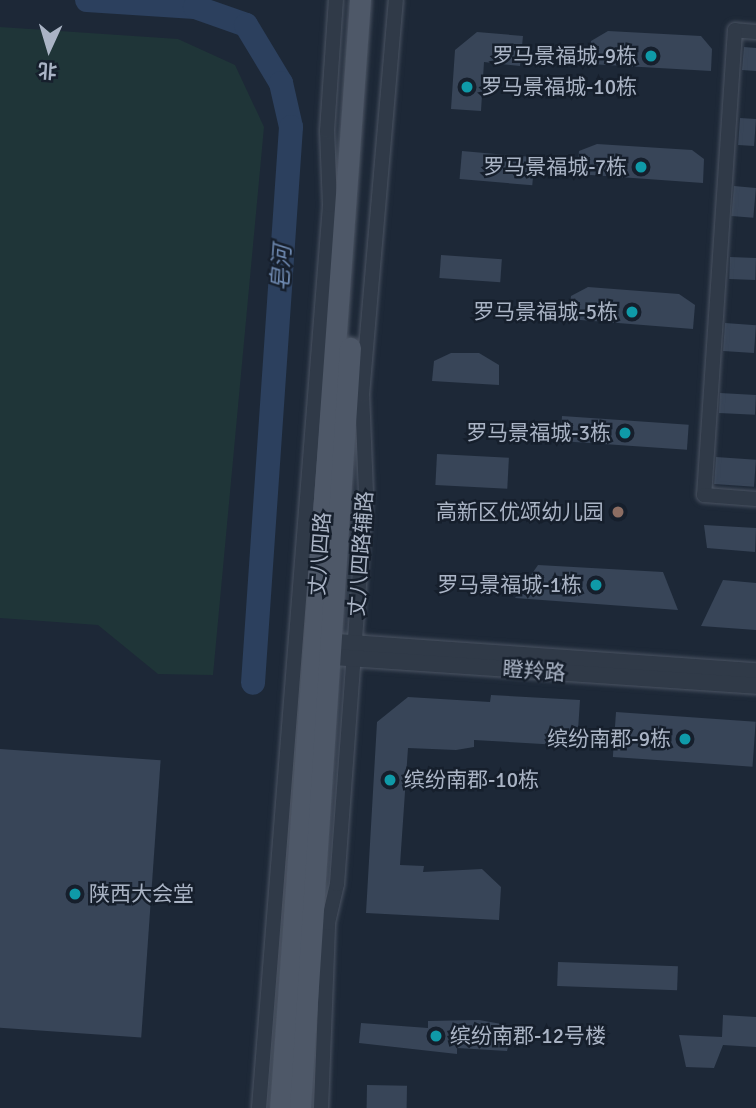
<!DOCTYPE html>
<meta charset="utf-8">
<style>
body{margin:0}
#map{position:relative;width:756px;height:1108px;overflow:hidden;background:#1d2837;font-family:Signika,"Noto Sans SC",sans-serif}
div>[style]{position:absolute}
.green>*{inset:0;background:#1f3538}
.river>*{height:24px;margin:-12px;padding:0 12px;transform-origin:12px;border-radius:12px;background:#2c405e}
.building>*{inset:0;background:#384558;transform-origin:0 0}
.roads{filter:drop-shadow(0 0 2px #4b5463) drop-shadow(0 0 2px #4b5463)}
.minor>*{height:14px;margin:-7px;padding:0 7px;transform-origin:7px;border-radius:7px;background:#303a48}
.tertiary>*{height:16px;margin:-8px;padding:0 8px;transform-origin:8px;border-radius:8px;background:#303a48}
.primary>*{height:21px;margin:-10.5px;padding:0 10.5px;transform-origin:10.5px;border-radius:10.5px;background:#4e5868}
.dots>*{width:19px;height:19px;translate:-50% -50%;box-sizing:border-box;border:4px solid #161f2c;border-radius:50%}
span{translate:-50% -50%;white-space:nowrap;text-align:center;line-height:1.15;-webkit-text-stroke:5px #161f2c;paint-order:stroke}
.poi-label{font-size:21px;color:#aab4c5}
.right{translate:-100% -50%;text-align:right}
.left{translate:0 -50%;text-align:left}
.street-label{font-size:21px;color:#aab4c5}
.water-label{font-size:23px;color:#6f8ab1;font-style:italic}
.north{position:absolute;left:14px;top:14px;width:70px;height:70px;-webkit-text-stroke:5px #161f2c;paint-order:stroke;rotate:184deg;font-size:19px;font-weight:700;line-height:28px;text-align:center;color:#aab4c5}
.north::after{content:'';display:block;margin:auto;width:24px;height:32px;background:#aab4c5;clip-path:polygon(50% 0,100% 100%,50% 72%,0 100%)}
</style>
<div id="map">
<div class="green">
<i style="clip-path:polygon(0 27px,178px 39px,235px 65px,264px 127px,213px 675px,158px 674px,98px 625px,0 618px)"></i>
</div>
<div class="river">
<i style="left:87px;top:0;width:108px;rotate:3.7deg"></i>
<i style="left:195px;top:7px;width:54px;rotate:19.4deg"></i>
<i style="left:246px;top:25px;width:68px;rotate:58.9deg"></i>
<i style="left:281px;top:83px;width:45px;rotate:77.2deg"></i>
<i style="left:291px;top:127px;width:557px;rotate:93.91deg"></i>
</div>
<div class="building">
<i style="clip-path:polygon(608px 31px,701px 36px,712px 49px,711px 71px,589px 64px,591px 41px)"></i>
<i style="clip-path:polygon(477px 32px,523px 36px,520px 66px,484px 62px,481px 111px,451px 109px,455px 50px)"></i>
<i style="clip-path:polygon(744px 47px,756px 48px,756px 71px,742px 70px)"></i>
<i style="left:740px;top:118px;width:16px;height:27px;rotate:4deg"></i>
<i style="clip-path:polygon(597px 144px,692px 150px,704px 159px,703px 183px,577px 174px,579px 151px)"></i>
<i style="left:462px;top:151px;width:73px;height:28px;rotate:5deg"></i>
<i style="left:734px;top:186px;width:22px;height:30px;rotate:5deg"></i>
<i style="left:441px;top:255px;width:61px;height:23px;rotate:4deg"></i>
<i style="left:730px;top:257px;width:26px;height:22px;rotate:2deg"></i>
<i style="clip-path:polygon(588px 287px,679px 294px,695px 305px,693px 329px,568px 319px,571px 296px)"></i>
<i style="left:725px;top:323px;width:31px;height:28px;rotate:4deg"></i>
<i style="clip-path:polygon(451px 353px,479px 353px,499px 365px,499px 385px,432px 381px,434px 361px)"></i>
<i style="left:720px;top:393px;width:36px;height:20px;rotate:3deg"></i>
<i style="left:562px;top:416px;width:127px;height:25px;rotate:4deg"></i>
<i style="left:437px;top:454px;width:72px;height:31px;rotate:3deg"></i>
<i style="left:716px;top:457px;width:40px;height:27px;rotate:4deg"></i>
<i style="clip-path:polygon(704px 525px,756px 528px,755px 552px,707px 548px)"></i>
<i style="clip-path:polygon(538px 565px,663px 572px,678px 610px,515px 598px)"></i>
<i style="clip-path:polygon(723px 580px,756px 583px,756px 630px,701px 626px)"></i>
<i style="clip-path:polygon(491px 695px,580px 700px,577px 746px,474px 740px,474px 747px,456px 750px,408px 748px,400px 865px,424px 866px,423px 872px,482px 869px,501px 887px,499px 920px,366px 913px,377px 722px,408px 697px,490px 702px)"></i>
<i style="left:616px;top:712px;width:140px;height:45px;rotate:4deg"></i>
<i style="left:0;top:749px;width:161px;height:278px;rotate:4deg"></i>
<i style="left:558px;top:962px;width:120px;height:24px;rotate:2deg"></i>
<i style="clip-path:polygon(723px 1015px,756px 1017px,756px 1047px,723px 1045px,714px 1068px,686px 1067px,679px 1035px,722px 1037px)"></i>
<i style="clip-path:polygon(479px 1020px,513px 1026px,507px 1051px,457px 1048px,457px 1054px,359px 1043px,361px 1023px,428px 1028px,428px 1021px)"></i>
<i style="left:367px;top:1085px;width:40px;height:23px;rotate:1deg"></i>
</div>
<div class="roads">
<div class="minor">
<i style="left:756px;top:32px;width:21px;rotate:-175deg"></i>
<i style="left:735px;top:30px;width:466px;rotate:93.8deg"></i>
<i style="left:704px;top:495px;width:52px;rotate:4.4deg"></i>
<i style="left:259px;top:1108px;width:906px;rotate:-85.5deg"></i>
<i style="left:330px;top:205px;width:74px;rotate:-92.3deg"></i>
<i style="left:327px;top:131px;width:131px;rotate:-86.1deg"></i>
<i style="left:321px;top:1108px;width:185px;rotate:-87.8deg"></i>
<i style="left:328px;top:923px;width:40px;rotate:-77deg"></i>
<i style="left:337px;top:884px;width:392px;rotate:-85.8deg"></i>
<i style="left:366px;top:493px;width:98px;rotate:-92.3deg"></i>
<i style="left:362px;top:395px;width:396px;rotate:-85.1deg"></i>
</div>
<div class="tertiary">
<i style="left:322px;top:641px;width:435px;rotate:4deg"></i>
<i style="left:319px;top:656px;width:438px;rotate:3.9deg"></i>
</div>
<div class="primary">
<i style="left:280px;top:1108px;width:1111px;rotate:-85.87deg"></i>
<i style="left:300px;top:1108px;width:762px;rotate:-86.24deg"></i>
</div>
</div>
<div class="dots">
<i style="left:651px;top:56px;background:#0f9aa8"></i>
<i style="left:467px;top:87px;background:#0f9aa8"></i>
<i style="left:641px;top:167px;background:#0f9aa8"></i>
<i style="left:632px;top:312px;background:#0f9aa8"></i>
<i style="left:625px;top:433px;background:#0f9aa8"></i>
<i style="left:618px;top:512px;background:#8d6e63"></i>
<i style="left:596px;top:585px;background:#0f9aa8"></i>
<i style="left:685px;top:739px;background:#0f9aa8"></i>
<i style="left:390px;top:780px;background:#0f9aa8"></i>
<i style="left:75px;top:894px;background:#0f9aa8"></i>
<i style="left:436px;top:1036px;background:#0f9aa8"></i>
</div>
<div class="poi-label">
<span class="right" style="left:637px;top:56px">罗马景福城-9栋</span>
<span class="left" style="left:481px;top:87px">罗马景福城-10栋</span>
<span class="right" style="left:627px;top:167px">罗马景福城-7栋</span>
<span class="right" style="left:618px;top:312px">罗马景福城-5栋</span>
<span class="right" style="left:611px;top:433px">罗马景福城-3栋</span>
<span class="right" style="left:604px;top:512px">高新区优颂幼儿园</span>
<span class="right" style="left:582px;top:585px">罗马景福城-1栋</span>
<span class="right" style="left:671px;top:739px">缤纷南郡-9栋</span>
<span class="left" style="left:404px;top:780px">缤纷南郡-10栋</span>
<span class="left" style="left:89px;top:894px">陕西大会堂</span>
<span class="left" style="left:450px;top:1036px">缤纷南郡-12号楼</span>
</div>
<div class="street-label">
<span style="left:320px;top:554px;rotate:-86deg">丈八四路</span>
<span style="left:361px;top:554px;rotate:-86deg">丈八四路辅路</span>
<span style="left:534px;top:671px;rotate:4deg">瞪羚路</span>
</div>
<div class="water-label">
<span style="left:282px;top:268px;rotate:-86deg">皂河</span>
</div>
<div class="north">北</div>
</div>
